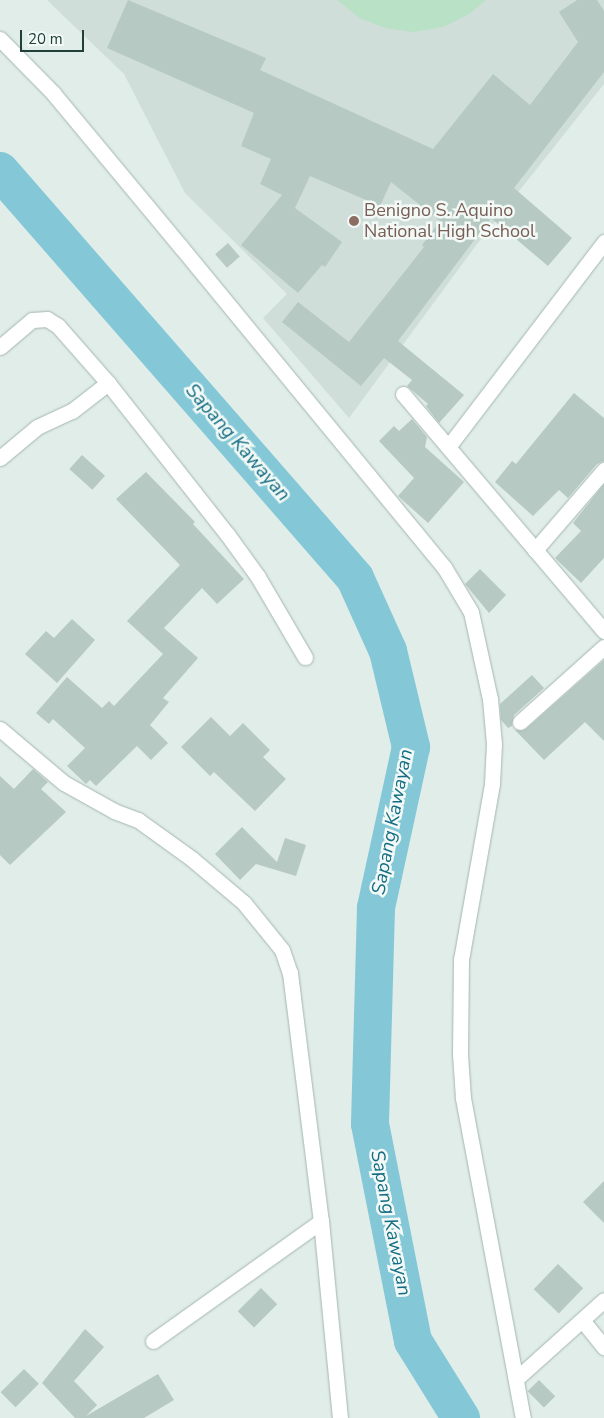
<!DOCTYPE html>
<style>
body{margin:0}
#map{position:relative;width:604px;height:1418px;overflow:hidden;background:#e1ede9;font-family:"Nunito Sans",sans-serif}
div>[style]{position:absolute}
.built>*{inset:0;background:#cfded8}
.green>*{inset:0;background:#b8e1c5}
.river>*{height:38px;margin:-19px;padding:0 19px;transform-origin:19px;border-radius:19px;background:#84c8d8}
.building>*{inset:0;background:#b6c9c2;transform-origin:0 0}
.roads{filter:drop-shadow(0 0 1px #a3b6b1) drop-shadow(0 0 1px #a3b6b1)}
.minor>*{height:15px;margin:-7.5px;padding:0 7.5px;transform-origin:7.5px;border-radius:7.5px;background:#fff}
.dots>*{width:14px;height:14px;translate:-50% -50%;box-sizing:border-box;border:2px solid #f2f9f6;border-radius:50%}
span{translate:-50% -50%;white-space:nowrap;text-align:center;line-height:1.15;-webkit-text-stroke:5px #f2f9f6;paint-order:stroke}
.education-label{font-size:18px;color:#785e54}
.left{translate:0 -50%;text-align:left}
.water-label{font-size:19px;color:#136c83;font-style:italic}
.scale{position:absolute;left:20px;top:30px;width:64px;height:22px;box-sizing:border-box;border:2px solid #204039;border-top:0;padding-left:6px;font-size:15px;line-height:18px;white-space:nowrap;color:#204039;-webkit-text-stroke:4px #f2f9f6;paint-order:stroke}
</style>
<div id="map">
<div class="built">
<i style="clip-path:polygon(47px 0,604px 0,604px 84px,474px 248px,349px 418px,263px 318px,287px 294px,185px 193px,124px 74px)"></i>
</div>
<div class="green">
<i style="clip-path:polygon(337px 0,486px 0,469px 14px,443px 27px,413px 32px,385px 28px,360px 18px)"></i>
</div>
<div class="river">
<i style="left:0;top:171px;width:540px;rotate:48.9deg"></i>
<i style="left:355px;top:578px;width:80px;rotate:65.7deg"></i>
<i style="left:388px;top:651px;width:99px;rotate:76.5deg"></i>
<i style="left:411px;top:747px;width:165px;rotate:102.3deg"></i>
<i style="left:376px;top:908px;width:216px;rotate:91.6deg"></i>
<i style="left:370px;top:1124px;width:221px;rotate:78.8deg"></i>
<i style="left:413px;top:1341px;width:91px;rotate:58.1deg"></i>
</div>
<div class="building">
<i style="clip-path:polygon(128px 0,266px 58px,260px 70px,433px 149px,493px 74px,530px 105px,578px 42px,559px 12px,577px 0,597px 0,604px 11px,604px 72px,514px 188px,572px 238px,548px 266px,491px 218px,398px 341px,464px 395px,439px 423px,426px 406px,428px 404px,407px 386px,412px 380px,384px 358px,361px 386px,282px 322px,298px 302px,349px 342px,424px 247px,422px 245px,440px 221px,391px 182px,380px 206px,310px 176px,295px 208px,342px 242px,325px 267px,322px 265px,298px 293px,241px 245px,282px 195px,260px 184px,271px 159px,241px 146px,254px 113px,107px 48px)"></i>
<i style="left:228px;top:243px;width:18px;height:17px;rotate:49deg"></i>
<i style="clip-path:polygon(574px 393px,604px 418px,604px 461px,597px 464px,568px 498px,559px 490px,533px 516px,495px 482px,512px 461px,516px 464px)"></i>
<i style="clip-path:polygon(412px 419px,427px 437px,425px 447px,464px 482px,428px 523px,398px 496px,414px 478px,379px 441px,394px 426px,399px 431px)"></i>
<i style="left:82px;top:455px;width:31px;height:19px;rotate:42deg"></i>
<i style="clip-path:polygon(146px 472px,195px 522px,193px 524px,244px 579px,217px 604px,202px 588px,164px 628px,198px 658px,163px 698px,169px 702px,150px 725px,168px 743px,151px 760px,137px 746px,96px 786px,90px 780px,86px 784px,67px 766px,85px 748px,53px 719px,49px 724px,36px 713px,67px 677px,102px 708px,109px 701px,114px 706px,163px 654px,127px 621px,180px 565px,116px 499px)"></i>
<i style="clip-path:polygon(604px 484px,604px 558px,581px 583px,555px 558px,581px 531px,573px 523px)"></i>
<i style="clip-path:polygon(480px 569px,506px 595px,489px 613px,465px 584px)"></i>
<i style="clip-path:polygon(72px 619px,95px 640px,57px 683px,25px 654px,46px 631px,54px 638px)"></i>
<i style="clip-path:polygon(604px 660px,604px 741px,585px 722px,544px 760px,515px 730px,526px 729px)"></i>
<i style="clip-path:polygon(532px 675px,544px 688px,514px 715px,512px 726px,508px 728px,501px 720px,500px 704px)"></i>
<i style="clip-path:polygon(211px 717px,230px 736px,243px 723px,270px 750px,263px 757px,286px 779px,255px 811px,214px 772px,210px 776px,181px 747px)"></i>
<i style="clip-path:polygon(33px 769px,48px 782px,41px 789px,66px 812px,10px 865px,0 855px,0 776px,14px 789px)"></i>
<i style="clip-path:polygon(242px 827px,277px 862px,285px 838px,306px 845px,296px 876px,256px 864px,240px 880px,215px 854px)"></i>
<i style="clip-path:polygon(604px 1181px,604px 1223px,583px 1202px)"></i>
<i style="left:558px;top:1264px;width:35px;height:35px;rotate:44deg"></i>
<i style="left:261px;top:1288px;width:23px;height:33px;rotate:45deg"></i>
<i style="clip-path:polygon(85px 1329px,104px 1347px,74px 1381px,97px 1405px,86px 1416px,158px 1374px,174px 1400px,144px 1418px,75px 1418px,42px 1383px)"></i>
<i style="left:24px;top:1369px;width:21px;height:33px;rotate:45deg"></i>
<i style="left:539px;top:1380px;width:23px;height:16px;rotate:45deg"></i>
</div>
<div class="roads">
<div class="minor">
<i style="left:0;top:39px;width:76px;rotate:45.5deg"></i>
<i style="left:53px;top:93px;width:200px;rotate:50.3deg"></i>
<i style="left:181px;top:247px;width:414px;rotate:50.6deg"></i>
<i style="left:444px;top:567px;width:52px;rotate:59deg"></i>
<i style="left:471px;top:612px;width:89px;rotate:77.7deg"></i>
<i style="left:490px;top:699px;width:45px;rotate:84.9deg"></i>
<i style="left:494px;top:744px;width:40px;rotate:92.9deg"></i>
<i style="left:492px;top:784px;width:178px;rotate:100deg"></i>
<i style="left:461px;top:959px;width:95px;rotate:90.6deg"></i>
<i style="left:460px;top:1054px;width:44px;rotate:86.1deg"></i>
<i style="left:463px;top:1098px;width:326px;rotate:79.4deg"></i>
<i style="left:0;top:347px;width:42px;rotate:-40.2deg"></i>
<i style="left:32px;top:320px;width:15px;rotate:-4deg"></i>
<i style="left:47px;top:319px;width:13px;rotate:32deg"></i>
<i style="left:58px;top:326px;width:76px;rotate:48.7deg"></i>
<i style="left:108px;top:383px;width:192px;rotate:51.8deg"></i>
<i style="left:227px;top:534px;width:53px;rotate:54.2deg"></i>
<i style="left:258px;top:577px;width:93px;rotate:59.6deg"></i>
<i style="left:403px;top:394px;width:311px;rotate:49.7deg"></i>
<i style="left:448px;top:447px;width:258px;rotate:-52.7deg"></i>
<i style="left:0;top:458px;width:48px;rotate:-40deg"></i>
<i style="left:37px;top:427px;width:38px;rotate:-25deg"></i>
<i style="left:72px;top:411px;width:46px;rotate:-37.9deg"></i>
<i style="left:535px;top:550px;width:106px;rotate:-49.2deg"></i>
<i style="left:520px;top:722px;width:113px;rotate:-41.8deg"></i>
<i style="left:0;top:729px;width:84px;rotate:40.2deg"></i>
<i style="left:64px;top:783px;width:57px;rotate:29.2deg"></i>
<i style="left:114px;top:811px;width:26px;rotate:21deg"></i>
<i style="left:138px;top:820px;width:67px;rotate:35.8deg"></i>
<i style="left:192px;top:859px;width:68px;rotate:40.2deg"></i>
<i style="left:244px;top:903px;width:60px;rotate:51deg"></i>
<i style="left:282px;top:950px;width:24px;rotate:71deg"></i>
<i style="left:290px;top:973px;width:250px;rotate:82.9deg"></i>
<i style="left:321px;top:1221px;width:198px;rotate:84.5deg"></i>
<i style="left:582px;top:1320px;width:35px;rotate:51deg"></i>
<i style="left:153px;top:1341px;width:206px;rotate:-35.5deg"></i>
<i style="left:516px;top:1379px;width:118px;rotate:-41.9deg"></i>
</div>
</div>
<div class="dots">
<i style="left:354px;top:221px;background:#8d6e63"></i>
</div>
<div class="education-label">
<span class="left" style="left:364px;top:221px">Benigno S. Aquino<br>National High School</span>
</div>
<div class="water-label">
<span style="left:237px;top:443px;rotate:49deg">Sapang Kawayan</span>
<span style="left:393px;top:822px;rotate:-79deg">Sapang Kawayan</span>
<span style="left:390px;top:1223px;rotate:79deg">Sapang Kawayan</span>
</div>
<div class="scale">20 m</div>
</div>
